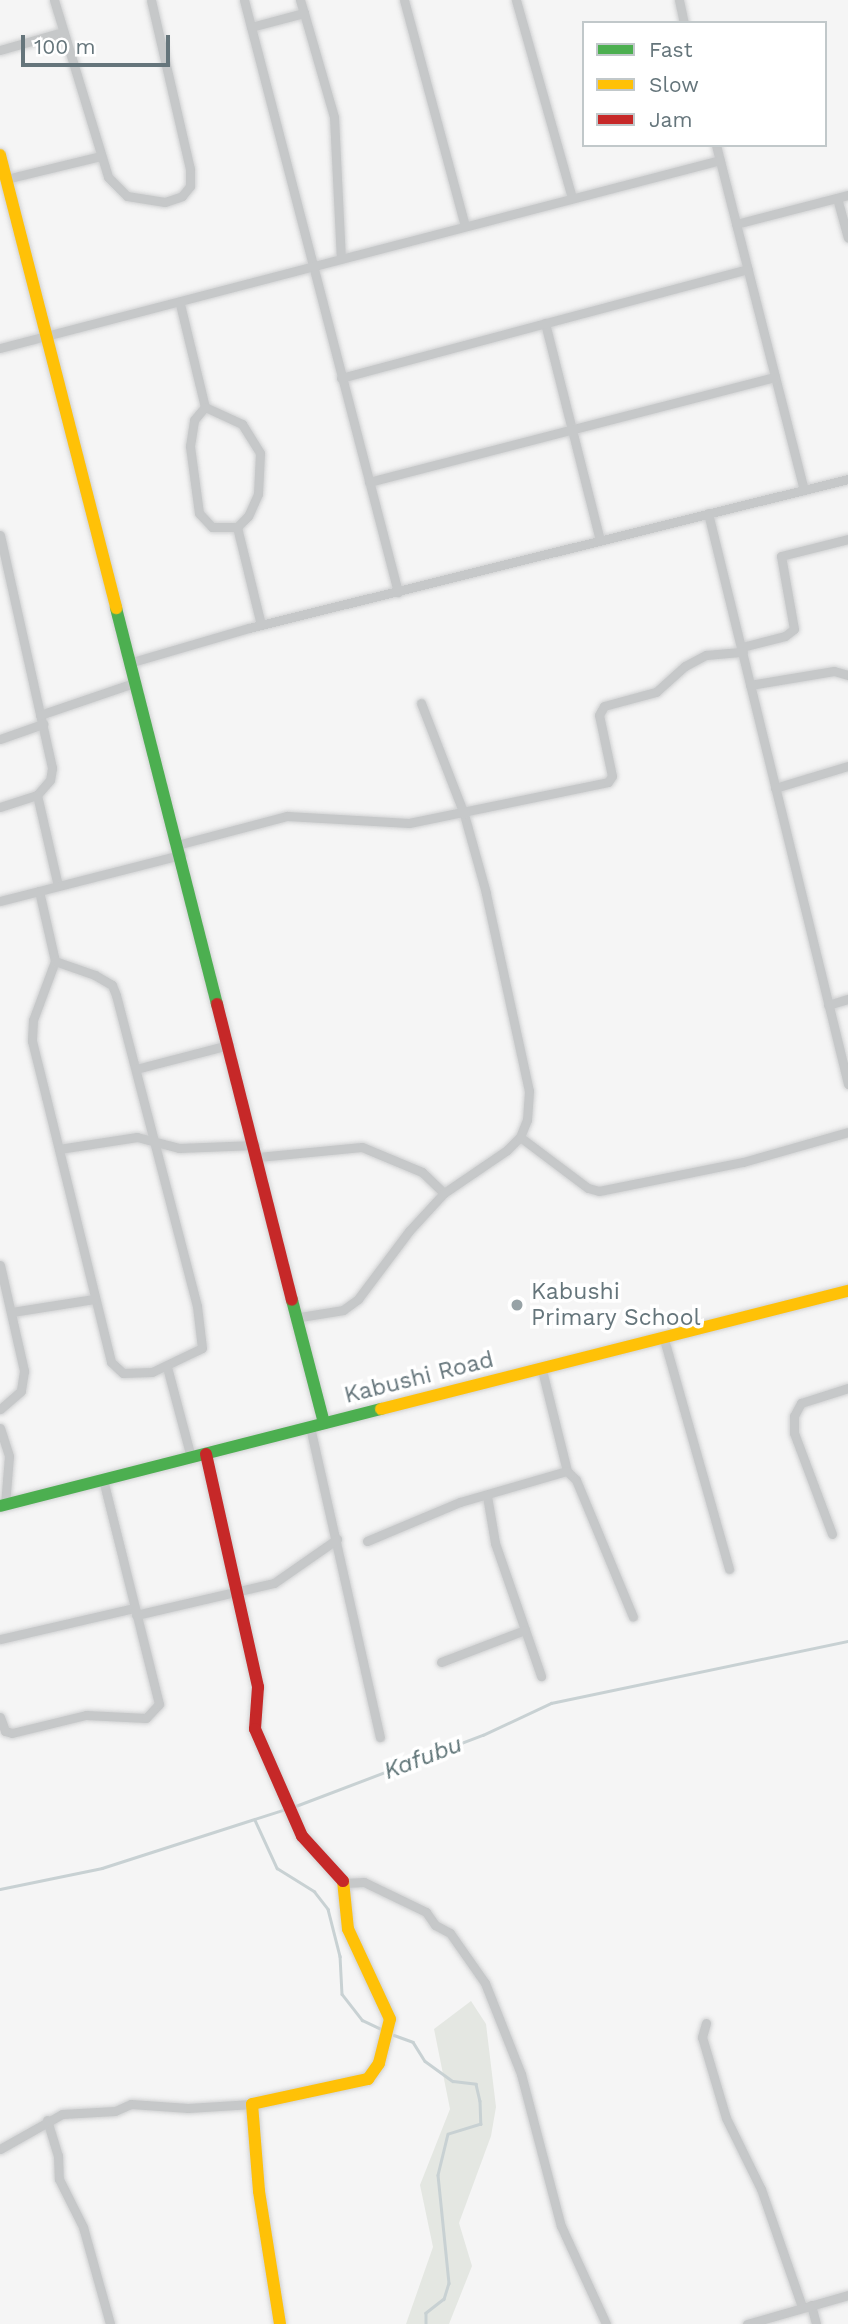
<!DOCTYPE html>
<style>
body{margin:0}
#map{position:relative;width:848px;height:2324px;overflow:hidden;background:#f5f5f5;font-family:"Work Sans",sans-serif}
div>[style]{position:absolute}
.green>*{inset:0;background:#e4e7e2}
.stream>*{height:2.5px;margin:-1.25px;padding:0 1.25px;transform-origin:1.25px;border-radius:1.25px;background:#c8d1d3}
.roads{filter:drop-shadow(0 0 2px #d0d1d2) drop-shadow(0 0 2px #d0d1d2)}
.street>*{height:9px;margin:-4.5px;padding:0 4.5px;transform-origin:4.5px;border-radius:4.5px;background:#c6c8c9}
.fast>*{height:12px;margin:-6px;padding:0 6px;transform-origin:6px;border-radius:6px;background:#4caf50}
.slow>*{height:12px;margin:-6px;padding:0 6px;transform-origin:6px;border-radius:6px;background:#ffc107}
.jam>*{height:12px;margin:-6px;padding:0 6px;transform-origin:6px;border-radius:6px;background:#c62828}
.dots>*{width:19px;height:19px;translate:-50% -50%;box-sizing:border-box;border:4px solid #fff;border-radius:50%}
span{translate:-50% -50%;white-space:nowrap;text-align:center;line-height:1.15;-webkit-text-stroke:7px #fff;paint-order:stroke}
.poi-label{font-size:23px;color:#65757b}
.left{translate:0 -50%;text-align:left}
.street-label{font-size:23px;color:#65757b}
.water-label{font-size:24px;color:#5f7477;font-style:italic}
.legend{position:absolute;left:582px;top:21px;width:245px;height:126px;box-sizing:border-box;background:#fff;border:2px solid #c1c8ca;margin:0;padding:9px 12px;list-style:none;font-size:21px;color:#65757b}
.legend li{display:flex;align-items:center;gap:14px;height:35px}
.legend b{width:35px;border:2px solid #c1c8ca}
.scale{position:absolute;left:21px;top:35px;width:149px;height:32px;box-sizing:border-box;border:4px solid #65757b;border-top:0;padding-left:9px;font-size:21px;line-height:24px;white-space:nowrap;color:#65757b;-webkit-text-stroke:5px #fff;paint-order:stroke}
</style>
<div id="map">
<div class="green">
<i style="clip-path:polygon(471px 2001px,486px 2024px,496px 2107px,491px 2136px,459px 2223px,472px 2266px,449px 2324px,406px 2324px,433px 2247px,420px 2185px,450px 2109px,434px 2029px)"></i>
</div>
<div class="stream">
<i style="left:293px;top:1807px;width:203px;rotate:-20.8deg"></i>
<i style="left:483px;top:1735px;width:75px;rotate:-25.2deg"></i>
<i style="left:551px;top:1703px;width:303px;rotate:-11.8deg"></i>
<i style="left:255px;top:1820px;width:53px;rotate:65.4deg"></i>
<i style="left:277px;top:1868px;width:44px;rotate:31.9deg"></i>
<i style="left:314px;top:1891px;width:23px;rotate:52deg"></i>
<i style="left:328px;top:1909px;width:49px;rotate:75.7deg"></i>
<i style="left:340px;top:1956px;width:38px;rotate:87deg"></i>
<i style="left:342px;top:1994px;width:33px;rotate:52deg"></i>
<i style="left:362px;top:2020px;width:21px;rotate:25deg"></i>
<i style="left:0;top:1889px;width:104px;rotate:-11.6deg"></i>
<i style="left:102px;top:1868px;width:193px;rotate:-17.8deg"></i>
<i style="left:394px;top:2035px;width:20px;rotate:20deg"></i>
<i style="left:413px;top:2042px;width:22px;rotate:58deg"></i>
<i style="left:425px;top:2061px;width:34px;rotate:36deg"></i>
<i style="left:453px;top:2081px;width:23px;rotate:7deg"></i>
<i style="left:476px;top:2084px;width:17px;rotate:77deg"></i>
<i style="left:480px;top:2101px;width:23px;rotate:88deg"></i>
<i style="left:481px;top:2124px;width:34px;rotate:163deg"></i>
<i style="left:448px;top:2134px;width:42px;rotate:103.7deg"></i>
<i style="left:438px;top:2175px;width:109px;rotate:84.2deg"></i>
<i style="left:449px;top:2283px;width:17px;rotate:107deg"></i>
<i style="left:444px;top:2299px;width:23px;rotate:142deg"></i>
<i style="left:426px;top:2313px;width:11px;rotate:90deg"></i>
</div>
<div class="roads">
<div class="street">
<i style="left:54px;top:0;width:185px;rotate:73deg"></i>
<i style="left:108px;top:177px;width:27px;rotate:45deg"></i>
<i style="left:127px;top:196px;width:38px;rotate:9deg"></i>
<i style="left:165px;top:202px;width:18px;rotate:-19deg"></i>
<i style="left:182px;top:196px;width:13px;rotate:-51deg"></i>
<i style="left:190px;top:186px;width:17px;rotate:-90deg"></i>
<i style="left:190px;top:169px;width:173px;rotate:-103deg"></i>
<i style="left:244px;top:0;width:612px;rotate:75.42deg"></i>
<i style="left:300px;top:0;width:14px;rotate:73deg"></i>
<i style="left:404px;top:0;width:234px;rotate:74.9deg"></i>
<i style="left:516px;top:0;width:206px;rotate:74.2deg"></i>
<i style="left:679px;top:0;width:24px;rotate:78deg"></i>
<i style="left:251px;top:27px;width:55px;rotate:-14.8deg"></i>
<i style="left:304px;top:13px;width:108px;rotate:73.9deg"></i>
<i style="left:334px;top:117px;width:141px;rotate:87.2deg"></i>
<i style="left:0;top:50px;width:66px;rotate:-15.9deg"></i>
<i style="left:716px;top:145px;width:356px;rotate:75.7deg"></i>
<i style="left:6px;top:179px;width:97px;rotate:-13.7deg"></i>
<i style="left:837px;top:198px;width:41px;rotate:74.6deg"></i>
<i style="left:736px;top:224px;width:116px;rotate:-14.5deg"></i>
<i style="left:180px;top:304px;width:106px;rotate:76.4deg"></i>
<i style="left:545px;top:323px;width:224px;rotate:75.8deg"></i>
<i style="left:0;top:348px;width:744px;rotate:-14.63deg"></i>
<i style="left:341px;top:378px;width:421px;rotate:-15deg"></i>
<i style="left:205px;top:407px;width:41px;rotate:24.7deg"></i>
<i style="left:242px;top:424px;width:34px;rotate:58deg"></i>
<i style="left:260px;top:453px;width:41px;rotate:92.8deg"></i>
<i style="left:258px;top:494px;width:24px;rotate:114deg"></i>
<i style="left:248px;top:516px;width:16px;rotate:135deg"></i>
<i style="left:237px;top:527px;width:25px;rotate:180deg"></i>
<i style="left:212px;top:527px;width:19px;rotate:-133deg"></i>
<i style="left:199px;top:513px;width:68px;rotate:-97.7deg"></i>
<i style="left:190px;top:446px;width:26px;rotate:-81deg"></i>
<i style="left:194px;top:420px;width:17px;rotate:-50deg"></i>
<i style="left:369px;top:482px;width:419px;rotate:-14.5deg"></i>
<i style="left:708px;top:513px;width:588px;rotate:76.22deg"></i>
<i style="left:237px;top:527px;width:101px;rotate:76.2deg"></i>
<i style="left:0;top:535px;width:239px;rotate:77.4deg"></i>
<i style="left:52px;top:768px;width:12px;rotate:99deg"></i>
<i style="left:50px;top:780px;width:20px;rotate:131deg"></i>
<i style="left:37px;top:795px;width:39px;rotate:162deg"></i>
<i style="left:742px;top:647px;width:44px;rotate:-14.3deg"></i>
<i style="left:785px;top:636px;width:11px;rotate:-38deg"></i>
<i style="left:794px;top:629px;width:74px;rotate:-100.1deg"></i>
<i style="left:781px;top:556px;width:69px;rotate:-14.2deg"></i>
<i style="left:129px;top:663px;width:125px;rotate:-16.3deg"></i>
<i style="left:249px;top:628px;width:617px;rotate:-13.97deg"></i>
<i style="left:750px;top:685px;width:85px;rotate:-9.5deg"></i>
<i style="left:834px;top:671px;width:15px;rotate:16deg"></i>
<i style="left:40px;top:715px;width:99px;rotate:-18.8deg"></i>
<i style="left:0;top:739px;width:46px;rotate:-19.2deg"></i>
<i style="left:775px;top:788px;width:76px;rotate:-16.8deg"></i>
<i style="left:37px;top:795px;width:93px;rotate:77deg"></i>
<i style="left:177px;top:845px;width:114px;rotate:-14.8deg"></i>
<i style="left:287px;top:816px;width:122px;rotate:3.3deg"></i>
<i style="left:409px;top:823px;width:203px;rotate:-11.6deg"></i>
<i style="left:608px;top:782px;width:7px;rotate:-56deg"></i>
<i style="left:612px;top:776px;width:62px;rotate:-102deg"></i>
<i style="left:599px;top:715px;width:10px;rotate:-61deg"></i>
<i style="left:604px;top:706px;width:54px;rotate:-15.1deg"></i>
<i style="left:656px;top:692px;width:39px;rotate:-42deg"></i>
<i style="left:685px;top:666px;width:24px;rotate:-28deg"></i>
<i style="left:706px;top:655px;width:37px;rotate:-5deg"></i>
<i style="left:39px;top:891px;width:72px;rotate:77.1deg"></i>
<i style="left:55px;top:961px;width:63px;rotate:110.4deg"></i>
<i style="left:33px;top:1020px;width:21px;rotate:93deg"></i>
<i style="left:32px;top:1041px;width:58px;rotate:76deg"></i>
<i style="left:46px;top:1097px;width:273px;rotate:76.2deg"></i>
<i style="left:111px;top:1362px;width:16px;rotate:43deg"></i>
<i style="left:123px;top:1373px;width:29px;rotate:-2deg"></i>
<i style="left:152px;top:1372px;width:55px;rotate:-25.6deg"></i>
<i style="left:202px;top:1348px;width:42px;rotate:-96.8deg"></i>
<i style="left:197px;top:1306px;width:321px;rotate:-104.6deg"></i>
<i style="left:116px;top:995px;width:11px;rotate:-112deg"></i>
<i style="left:112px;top:985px;width:20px;rotate:-150deg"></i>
<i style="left:95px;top:975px;width:42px;rotate:-160.7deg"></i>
<i style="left:0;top:901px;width:187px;rotate:-14.3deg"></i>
<i style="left:828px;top:1005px;width:21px;rotate:-17deg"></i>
<i style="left:136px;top:1069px;width:96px;rotate:-14.5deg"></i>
<i style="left:520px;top:1137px;width:85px;rotate:36.9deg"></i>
<i style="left:588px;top:1188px;width:11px;rotate:15deg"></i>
<i style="left:599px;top:1191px;width:147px;rotate:-11.4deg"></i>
<i style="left:743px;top:1162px;width:109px;rotate:-15.9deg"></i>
<i style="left:59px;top:1149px;width:79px;rotate:-8.7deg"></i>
<i style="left:137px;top:1137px;width:43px;rotate:14.7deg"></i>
<i style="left:179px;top:1148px;width:76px;rotate:-2.3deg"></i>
<i style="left:258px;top:1157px;width:104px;rotate:-5.5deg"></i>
<i style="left:362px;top:1147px;width:65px;rotate:22.6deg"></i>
<i style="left:422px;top:1172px;width:30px;rotate:44deg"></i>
<i style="left:0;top:1265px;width:109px;rotate:77.2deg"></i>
<i style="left:24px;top:1371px;width:20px;rotate:99deg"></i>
<i style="left:21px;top:1391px;width:28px;rotate:139deg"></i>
<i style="left:12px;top:1312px;width:83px;rotate:-9deg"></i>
<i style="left:300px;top:1317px;width:44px;rotate:-9.2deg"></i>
<i style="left:343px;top:1310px;width:19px;rotate:-36deg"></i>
<i style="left:358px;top:1299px;width:85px;rotate:-53.1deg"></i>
<i style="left:409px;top:1231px;width:52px;rotate:-47.4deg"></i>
<i style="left:444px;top:1193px;width:76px;rotate:-34.3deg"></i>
<i style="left:507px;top:1150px;width:18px;rotate:-45deg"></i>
<i style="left:520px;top:1137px;width:18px;rotate:-68deg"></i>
<i style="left:527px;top:1120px;width:29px;rotate:-86deg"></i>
<i style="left:529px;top:1091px;width:203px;rotate:-102.3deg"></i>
<i style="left:486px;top:893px;width:82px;rotate:-105.6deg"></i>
<i style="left:464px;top:814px;width:119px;rotate:-111.2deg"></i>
<i style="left:664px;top:1339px;width:239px;rotate:74.2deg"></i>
<i style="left:167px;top:1367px;width:93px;rotate:75.1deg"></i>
<i style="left:542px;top:1370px;width:104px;rotate:76.1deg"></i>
<i style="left:567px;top:1471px;width:13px;rotate:45deg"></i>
<i style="left:576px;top:1480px;width:148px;rotate:67.4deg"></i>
<i style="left:310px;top:1427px;width:318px;rotate:77.3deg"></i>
<i style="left:0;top:1428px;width:29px;rotate:72deg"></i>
<i style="left:9px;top:1456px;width:49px;rotate:94.7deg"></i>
<i style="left:487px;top:1496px;width:48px;rotate:80.3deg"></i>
<i style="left:495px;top:1543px;width:141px;rotate:70.9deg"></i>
<i style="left:832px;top:1534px;width:108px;rotate:-110.6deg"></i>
<i style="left:794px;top:1433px;width:17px;rotate:-90deg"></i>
<i style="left:794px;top:1416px;width:15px;rotate:-62deg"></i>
<i style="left:801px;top:1403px;width:49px;rotate:-17.7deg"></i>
<i style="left:367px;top:1541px;width:101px;rotate:-22.8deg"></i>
<i style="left:460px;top:1502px;width:111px;rotate:-16.2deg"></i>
<i style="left:136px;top:1615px;width:142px;rotate:-13.1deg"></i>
<i style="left:274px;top:1583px;width:77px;rotate:-34.9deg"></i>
<i style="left:0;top:1639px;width:138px;rotate:-13deg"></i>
<i style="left:441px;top:1662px;width:90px;rotate:-20.9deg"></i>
<i style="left:0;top:1717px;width:15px;rotate:70deg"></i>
<i style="left:5px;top:1731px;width:7px;rotate:16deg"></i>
<i style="left:12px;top:1733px;width:76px;rotate:-13.7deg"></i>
<i style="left:86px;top:1715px;width:60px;rotate:2.9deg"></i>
<i style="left:146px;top:1718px;width:19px;rotate:-47deg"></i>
<i style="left:159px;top:1704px;width:232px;rotate:-104deg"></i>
<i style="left:345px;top:1883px;width:19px;rotate:-3deg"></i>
<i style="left:364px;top:1882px;width:69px;rotate:25.8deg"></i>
<i style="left:426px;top:1912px;width:16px;rotate:55deg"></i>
<i style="left:435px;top:1925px;width:17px;rotate:28deg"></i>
<i style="left:450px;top:1933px;width:61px;rotate:55deg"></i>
<i style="left:485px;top:1983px;width:98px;rotate:68.4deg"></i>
<i style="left:521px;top:2074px;width:157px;rotate:75.3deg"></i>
<i style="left:561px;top:2226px;width:108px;rotate:65.3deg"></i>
<i style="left:706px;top:2023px;width:15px;rotate:106deg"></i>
<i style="left:702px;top:2037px;width:84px;rotate:73.5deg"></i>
<i style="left:726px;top:2118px;width:79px;rotate:63.8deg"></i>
<i style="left:761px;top:2189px;width:125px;rotate:70.8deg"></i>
<i style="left:47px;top:2120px;width:37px;rotate:73deg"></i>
<i style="left:58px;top:2155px;width:24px;rotate:88deg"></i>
<i style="left:59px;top:2179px;width:54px;rotate:63.4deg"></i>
<i style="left:83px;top:2227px;width:101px;rotate:74.4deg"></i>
<i style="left:0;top:2149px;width:71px;rotate:-29.4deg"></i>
<i style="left:62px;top:2114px;width:53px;rotate:-3.2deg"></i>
<i style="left:115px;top:2111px;width:17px;rotate:-24deg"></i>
<i style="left:131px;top:2104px;width:57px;rotate:4deg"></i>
<i style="left:188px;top:2108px;width:64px;rotate:-3.6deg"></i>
<i style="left:811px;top:2305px;width:20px;rotate:75deg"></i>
<i style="left:747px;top:2324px;width:105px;rotate:-16deg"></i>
</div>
<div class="fast">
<i style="left:116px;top:608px;width:409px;rotate:75.7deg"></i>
<i style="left:292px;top:1300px;width:127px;rotate:75.4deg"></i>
<i style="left:0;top:1506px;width:393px;rotate:-14.3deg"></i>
</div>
<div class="slow">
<i style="left:0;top:155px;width:468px;rotate:75.6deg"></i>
<i style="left:381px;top:1409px;width:482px;rotate:-14.2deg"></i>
<i style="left:280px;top:2324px;width:135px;rotate:-99deg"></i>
<i style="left:259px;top:2191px;width:87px;rotate:-94.6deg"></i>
<i style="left:252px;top:2104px;width:119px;rotate:-12.2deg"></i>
<i style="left:368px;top:2079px;width:19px;rotate:-55deg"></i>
<i style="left:379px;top:2063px;width:45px;rotate:-76deg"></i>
<i style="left:390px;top:2019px;width:99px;rotate:-115deg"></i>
<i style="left:348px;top:1929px;width:48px;rotate:-95.9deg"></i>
</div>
<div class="jam">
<i style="left:217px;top:1004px;width:305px;rotate:75.8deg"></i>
<i style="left:206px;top:1454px;width:239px;rotate:77.4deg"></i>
<i style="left:258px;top:1687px;width:42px;rotate:94.1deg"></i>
<i style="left:255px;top:1729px;width:117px;rotate:66.3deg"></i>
<i style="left:302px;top:1836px;width:61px;rotate:47.7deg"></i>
</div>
</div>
<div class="dots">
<i style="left:517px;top:1305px;background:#97a2a6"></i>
</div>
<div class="poi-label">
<span class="left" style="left:531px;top:1305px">Kabushi<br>Primary School</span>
</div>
<div class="street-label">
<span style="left:419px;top:1378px;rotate:-14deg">Kabushi Road</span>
</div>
<div class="water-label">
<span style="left:423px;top:1758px;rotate:-21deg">Kafubu</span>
</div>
<ul class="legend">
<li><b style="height:9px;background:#4caf50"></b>Fast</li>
<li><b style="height:9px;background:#ffc107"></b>Slow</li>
<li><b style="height:9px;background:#c62828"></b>Jam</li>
</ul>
<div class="scale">100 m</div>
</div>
